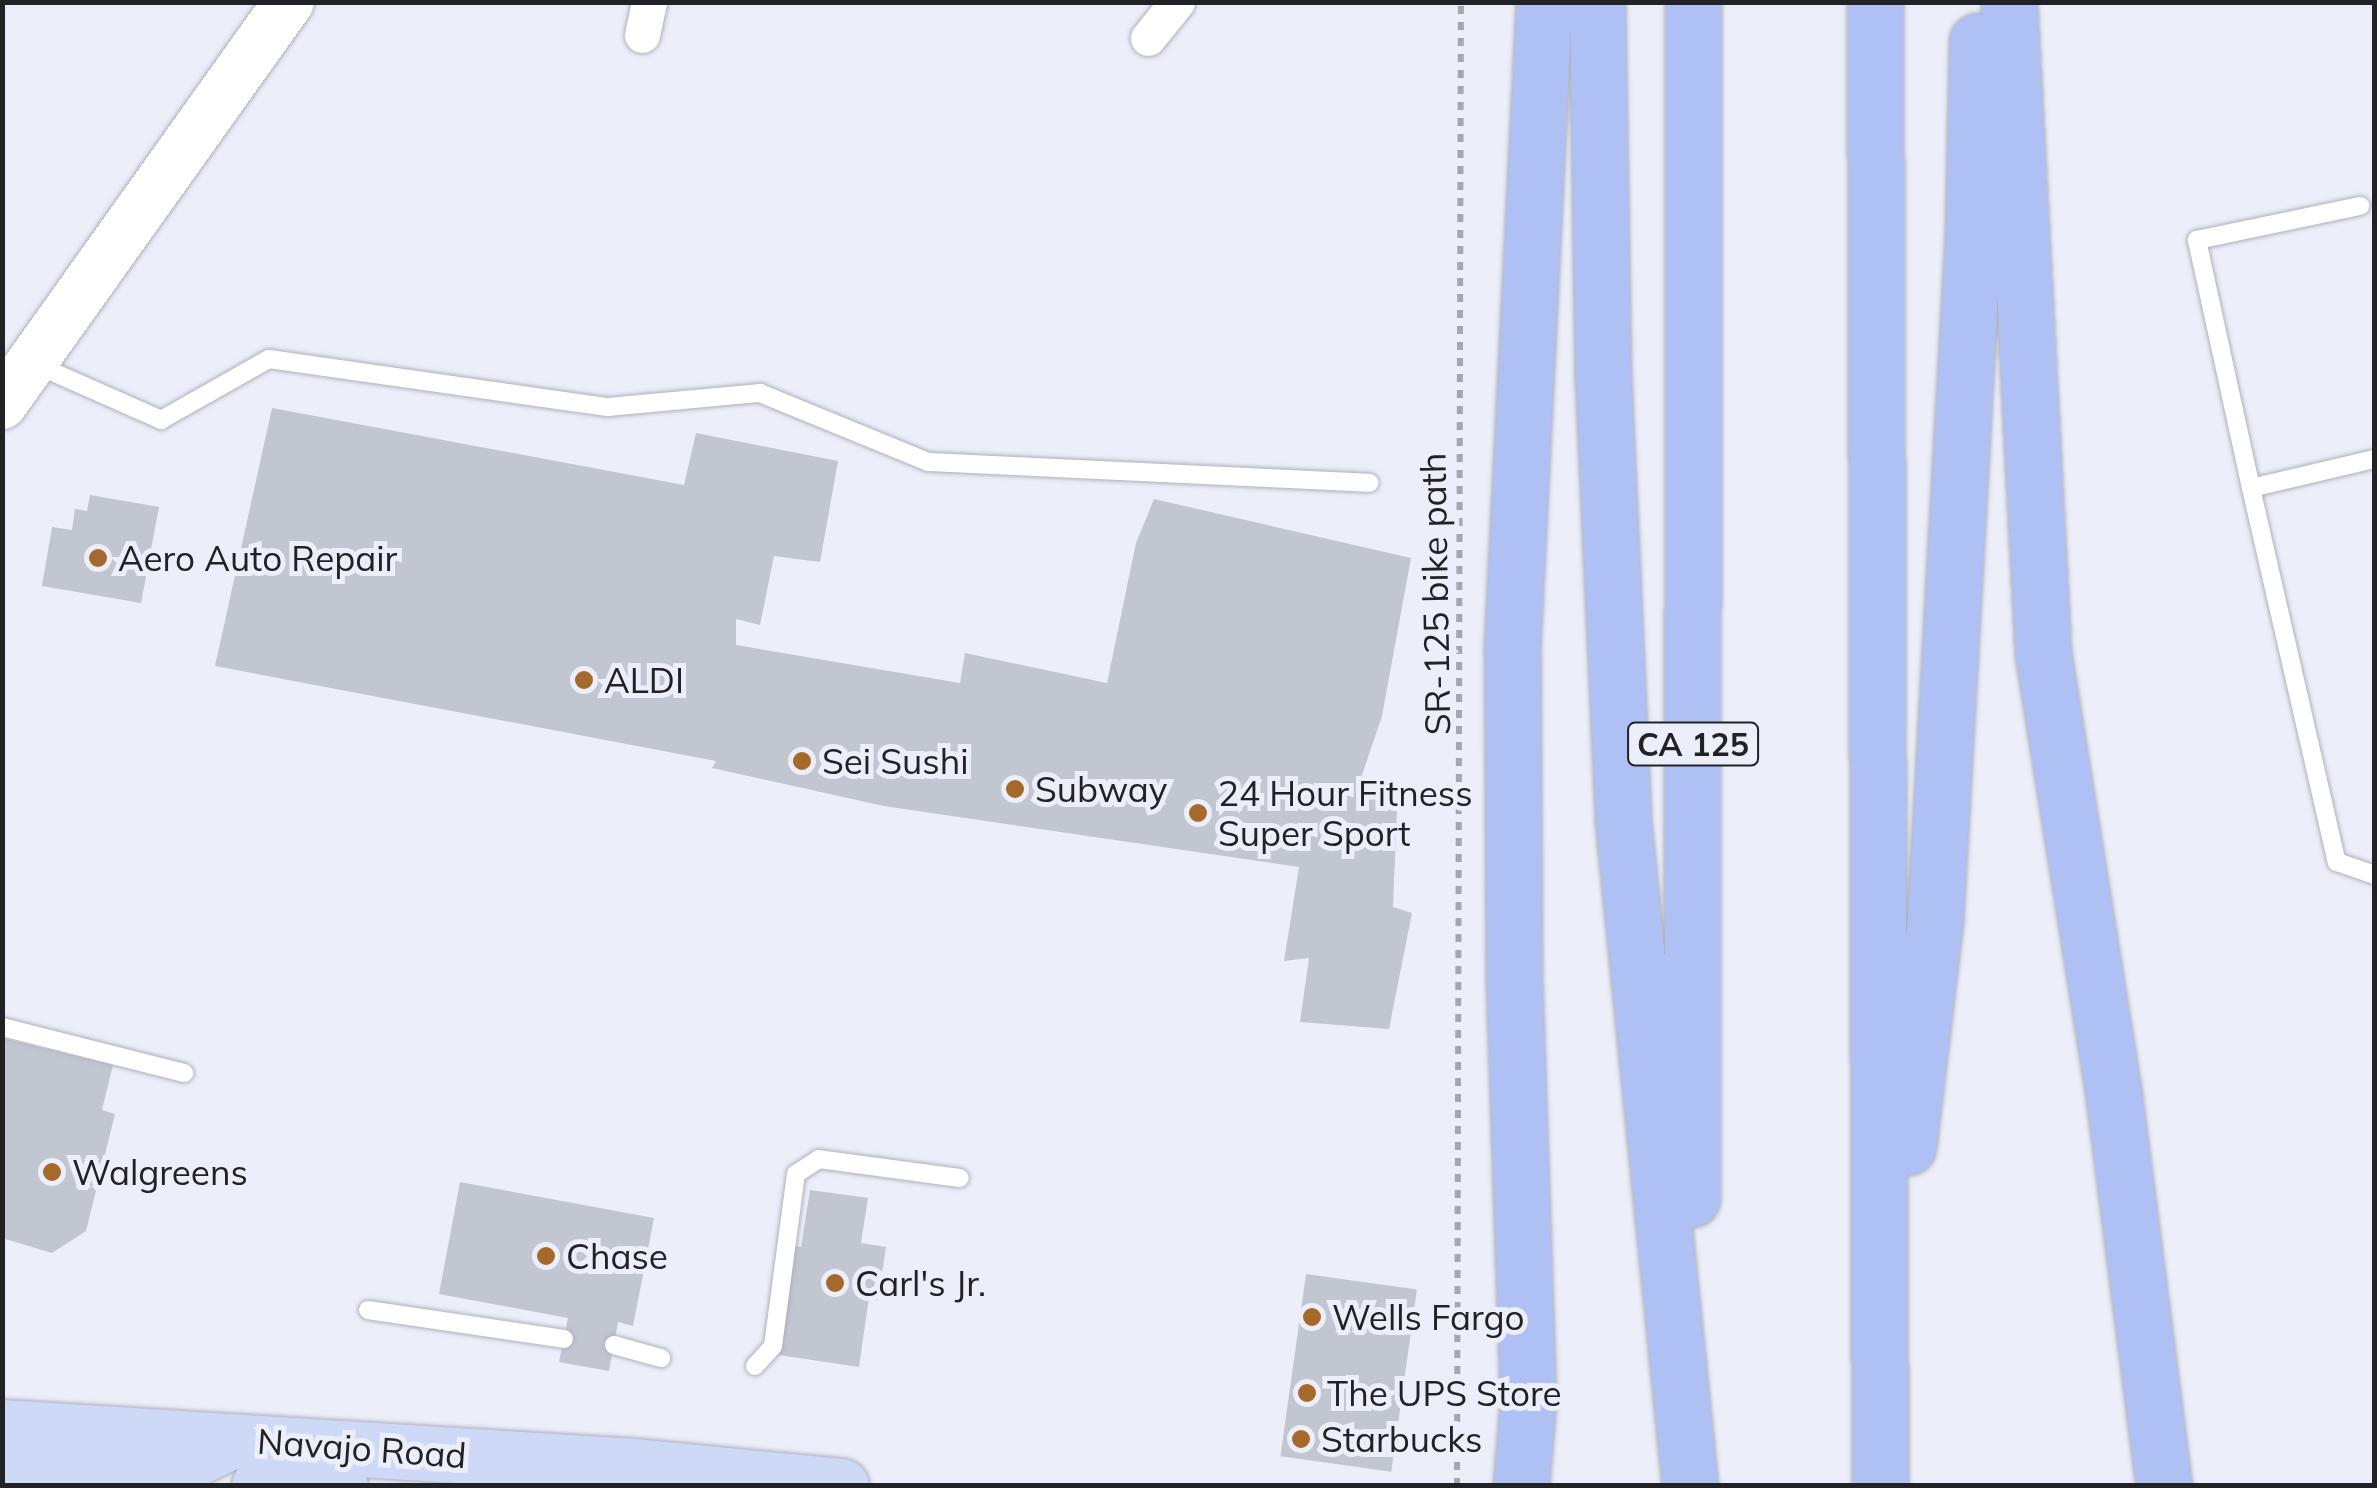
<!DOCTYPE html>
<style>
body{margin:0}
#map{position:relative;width:2377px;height:1488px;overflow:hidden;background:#eceffa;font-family:Mulish,sans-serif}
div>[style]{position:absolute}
.building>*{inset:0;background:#c2c6d0;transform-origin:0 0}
.path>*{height:6px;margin-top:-3px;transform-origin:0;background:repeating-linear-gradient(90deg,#a4a7af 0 8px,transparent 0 16px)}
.roads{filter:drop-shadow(0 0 2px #aeb1bb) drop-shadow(0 0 2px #aeb1bb)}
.service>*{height:18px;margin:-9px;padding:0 9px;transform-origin:9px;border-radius:9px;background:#fff}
.minor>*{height:35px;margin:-17.5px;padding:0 17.5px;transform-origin:17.5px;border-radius:17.5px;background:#fff}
.secondary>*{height:50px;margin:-25px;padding:0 25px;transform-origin:25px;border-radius:25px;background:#fff}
.primary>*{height:55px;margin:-27.5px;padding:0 27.5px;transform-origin:27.5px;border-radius:27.5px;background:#ced9f8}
.motorway>*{height:55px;margin:-27.5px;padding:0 27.5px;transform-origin:27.5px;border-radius:27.5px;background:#aec0f4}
.dots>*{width:28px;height:28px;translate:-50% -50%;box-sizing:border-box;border:5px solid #eceffa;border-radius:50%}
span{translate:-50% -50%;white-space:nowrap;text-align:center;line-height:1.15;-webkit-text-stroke:10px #eceffa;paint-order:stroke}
.shield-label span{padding:2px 8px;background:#eceffa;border:2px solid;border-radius:8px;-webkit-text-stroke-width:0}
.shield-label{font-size:32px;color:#202225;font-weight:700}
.poi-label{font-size:35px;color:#202225}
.left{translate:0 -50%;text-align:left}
.street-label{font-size:35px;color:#202225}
.frame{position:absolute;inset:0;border:5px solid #202225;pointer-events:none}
</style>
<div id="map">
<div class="building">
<i style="clip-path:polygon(272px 408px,684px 485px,696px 433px,838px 461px,820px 562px,774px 556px,760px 625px,736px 619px,736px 645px,960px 683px,965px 653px,1107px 683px,1136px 543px,1154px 499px,1411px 558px,1382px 716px,1361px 778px,1398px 786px,1393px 907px,1412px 913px,1389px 1029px,1300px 1022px,1309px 958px,1284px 961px,1299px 867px,884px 806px,712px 768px,716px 761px,215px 666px)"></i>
<i style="clip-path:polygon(90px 495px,159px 507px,141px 603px,42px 586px,52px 527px,72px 530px,75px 509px,87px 511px)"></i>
<i style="clip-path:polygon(2px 1038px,113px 1065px,102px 1110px,115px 1114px,86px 1231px,52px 1253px,2px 1238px)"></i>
<i style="clip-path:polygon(460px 1182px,654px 1218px,633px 1326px,618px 1322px,609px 1371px,559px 1362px,568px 1318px,439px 1294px)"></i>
<i style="clip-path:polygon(810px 1190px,868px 1198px,861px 1243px,886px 1247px,878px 1300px,869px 1298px,859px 1367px,779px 1355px,789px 1245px,801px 1247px)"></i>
<i style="left:1306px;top:1274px;width:112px;height:184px;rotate:8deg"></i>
</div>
<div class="path">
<i style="left:1457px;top:1486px;width:1484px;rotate:-89.85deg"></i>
</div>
<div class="roads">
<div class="service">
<i style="left:37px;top:365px;width:136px;rotate:23.9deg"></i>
<i style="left:161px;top:420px;width:124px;rotate:-29.5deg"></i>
<i style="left:269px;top:359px;width:342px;rotate:8.1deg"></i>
<i style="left:608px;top:407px;width:153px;rotate:-5.3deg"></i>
<i style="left:760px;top:393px;width:182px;rotate:22.3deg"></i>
<i style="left:928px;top:462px;width:442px;rotate:2.7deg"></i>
<i style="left:2374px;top:459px;width:126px;rotate:166.7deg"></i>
<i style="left:2251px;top:488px;width:384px;rotate:77.1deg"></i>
<i style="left:2337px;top:862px;width:39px;rotate:19deg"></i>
<i style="left:2251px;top:488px;width:254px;rotate:-102.3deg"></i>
<i style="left:2197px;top:240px;width:167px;rotate:-11.8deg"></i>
<i style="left:2px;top:1027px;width:188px;rotate:14.2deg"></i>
<i style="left:368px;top:1310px;width:198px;rotate:8.4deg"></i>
<i style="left:614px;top:1345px;width:49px;rotate:15.5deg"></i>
<i style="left:755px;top:1366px;width:27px;rotate:-48deg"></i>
<i style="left:773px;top:1346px;width:174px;rotate:-82.4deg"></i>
<i style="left:796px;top:1174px;width:27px;rotate:-33deg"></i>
<i style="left:819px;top:1159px;width:142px;rotate:7.7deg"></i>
</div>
<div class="minor">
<i style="left:642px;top:35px;width:34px;rotate:-78deg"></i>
<i style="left:1148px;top:38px;width:46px;rotate:-51.1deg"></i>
</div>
<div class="secondary">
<i style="left:2px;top:404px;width:494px;rotate:-54.5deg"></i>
</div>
<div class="primary">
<i style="left:2px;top:1427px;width:633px;rotate:3.53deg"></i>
<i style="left:634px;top:1466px;width:208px;rotate:5.5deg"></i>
<i style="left:2px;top:1474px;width:149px;rotate:2.3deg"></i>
<i style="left:151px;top:1480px;width:88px;rotate:-26.3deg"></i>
<i style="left:259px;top:1486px;width:11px;rotate:-41deg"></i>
<i style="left:267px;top:1479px;width:73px;rotate:4.7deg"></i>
</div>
<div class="motorway">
<i style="left:1597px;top:2px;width:374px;rotate:89.1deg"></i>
<i style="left:1603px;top:376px;width:444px;rotate:87.4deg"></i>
<i style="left:1623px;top:820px;width:669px;rotate:84.26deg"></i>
<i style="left:1875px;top:2px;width:1484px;rotate:89.81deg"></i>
<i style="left:2009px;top:2px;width:652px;rotate:87.01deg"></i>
<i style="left:2043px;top:653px;width:450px;rotate:80.9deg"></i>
<i style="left:2114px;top:1097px;width:392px;rotate:82.7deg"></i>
<i style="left:1908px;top:1147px;width:228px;rotate:-83.2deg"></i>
<i style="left:1935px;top:921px;width:688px;rotate:-86.83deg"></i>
<i style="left:1973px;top:234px;width:193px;rotate:-88.8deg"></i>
<i style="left:1692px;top:1199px;width:1197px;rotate:-89.95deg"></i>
<i style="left:1521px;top:1486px;width:86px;rotate:-85.3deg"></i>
<i style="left:1528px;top:1400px;width:417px;rotate:-91.9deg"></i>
<i style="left:1514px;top:983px;width:334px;rotate:-90.3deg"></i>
<i style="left:1512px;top:649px;width:648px;rotate:-87.17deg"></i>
</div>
</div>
<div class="dots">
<i style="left:98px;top:558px;background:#a6692c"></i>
<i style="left:584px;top:680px;background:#a6692c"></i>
<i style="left:802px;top:761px;background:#a6692c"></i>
<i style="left:1015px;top:789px;background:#a6692c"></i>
<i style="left:1198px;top:813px;background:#a6692c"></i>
<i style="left:52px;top:1172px;background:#a6692c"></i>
<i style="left:546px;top:1256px;background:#a6692c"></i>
<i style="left:835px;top:1283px;background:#a6692c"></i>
<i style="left:1312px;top:1317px;background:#a6692c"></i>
<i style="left:1307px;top:1393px;background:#a6692c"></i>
<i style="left:1301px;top:1439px;background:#a6692c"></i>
</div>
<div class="shield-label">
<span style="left:1693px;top:744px">CA 125</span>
</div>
<div class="poi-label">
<span class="left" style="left:118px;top:558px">Aero Auto Repair</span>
<span class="left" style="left:604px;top:680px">ALDI</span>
<span class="left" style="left:822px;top:761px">Sei Sushi</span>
<span class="left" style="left:1035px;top:789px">Subway</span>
<span class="left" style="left:1218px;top:813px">24 Hour Fitness<br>Super Sport</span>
<span class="left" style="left:72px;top:1172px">Walgreens</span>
<span class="left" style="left:566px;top:1256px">Chase</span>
<span class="left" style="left:855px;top:1283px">Carl's Jr.</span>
<span class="left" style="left:1332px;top:1317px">Wells Fargo</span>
<span class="left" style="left:1327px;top:1393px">The UPS Store</span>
<span class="left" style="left:1321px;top:1439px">Starbucks</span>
</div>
<div class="street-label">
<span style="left:1435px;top:594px;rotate:-91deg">SR-125 bike path</span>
<span style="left:362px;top:1448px;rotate:4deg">Navajo Road</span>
</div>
<div class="frame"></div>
</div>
